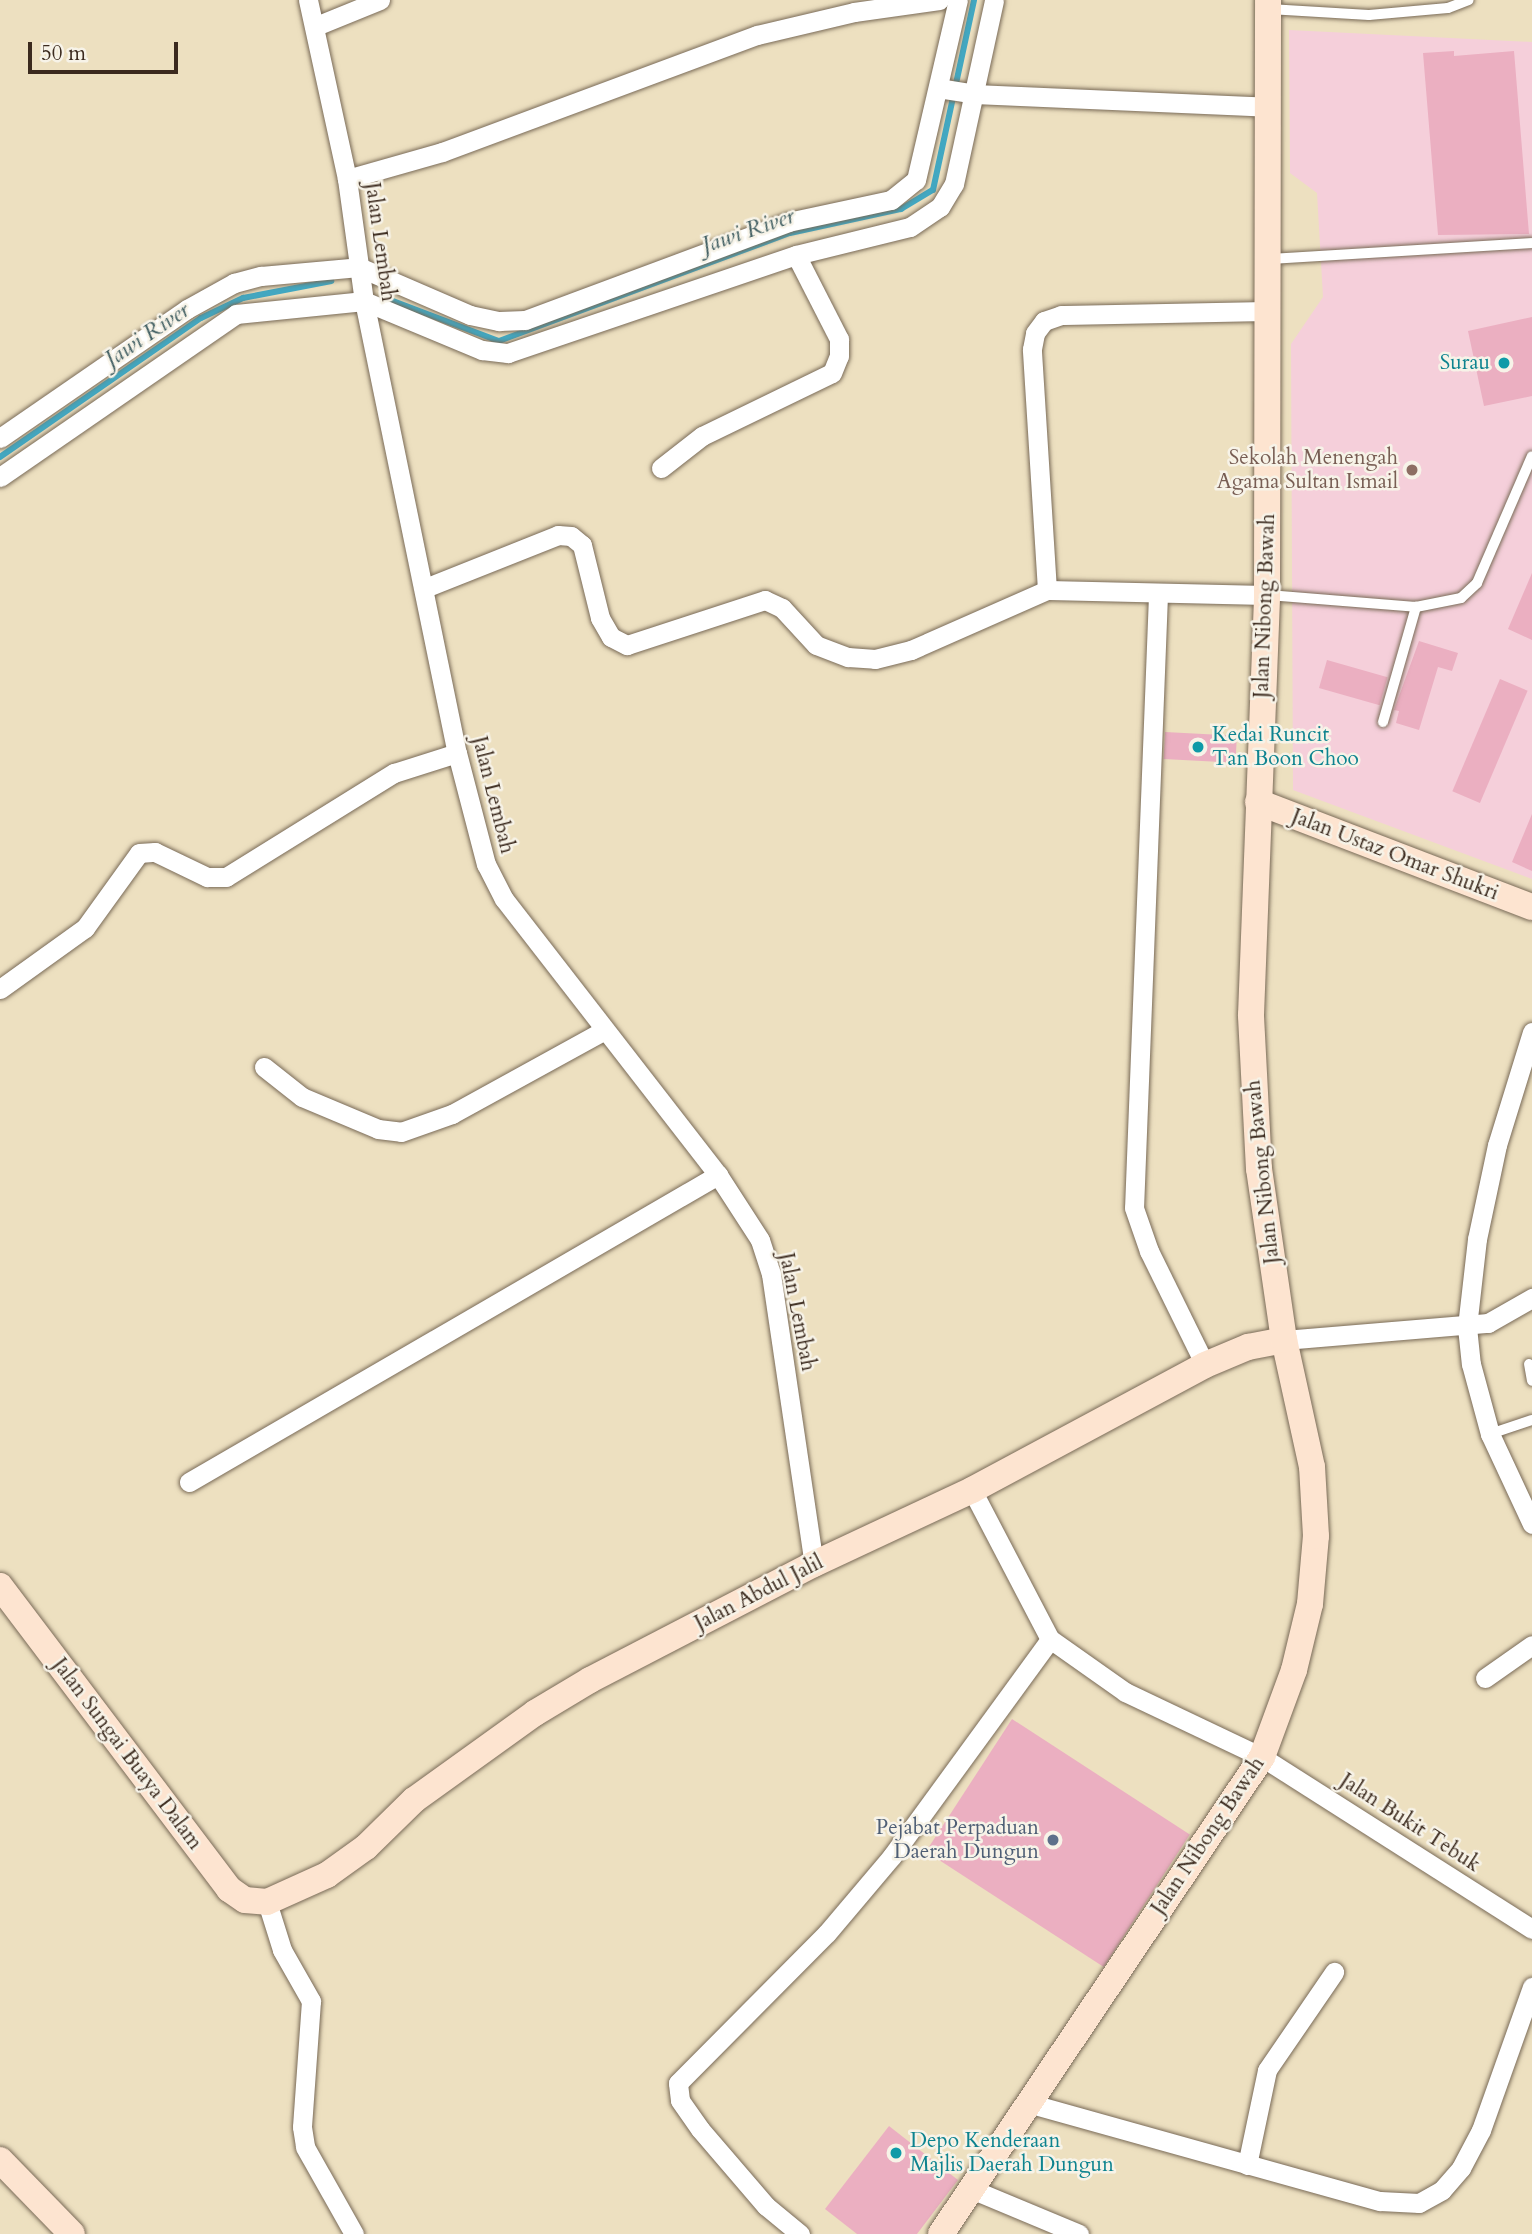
<!DOCTYPE html>
<style>
body{margin:0}
#map{position:relative;width:1532px;height:2234px;overflow:hidden;background:#ede0c0;font-family:Cardo,serif}
div>[style]{position:absolute}
.built>*{inset:0;background:#f5cfda}
.stream>*{height:6px;margin:-3px;padding:0 3px;transform-origin:3px;border-radius:3px;background:#42a8c2}
.building>*{inset:0;background:#ebafc1;transform-origin:0 0}
.roads{filter:drop-shadow(0 0 2px #796a57) drop-shadow(0 0 2px #796a57)}
.lane>*{height:10px;margin:-5px;padding:0 5px;transform-origin:5px;border-radius:5px;background:#fff}
.street>*{height:19px;margin:-9.5px;padding:0 9.5px;transform-origin:9.5px;border-radius:9.5px;background:#fff}
.secondary>*{height:26px;margin:-13px;padding:0 13px;transform-origin:13px;border-radius:13px;background:#fde4d0}
.dots>*{width:19px;height:19px;translate:-50% -50%;box-sizing:border-box;border:4px solid #f7f3e8;border-radius:50%}
span{translate:-50% -50%;white-space:nowrap;text-align:center;line-height:1.15;-webkit-text-stroke:5px #f7f3e8;paint-order:stroke}
.street-label{font-size:21px;color:#3b2a1e}
.culture-label{font-size:21px;color:#0d838f}
.right{translate:-100% -50%;text-align:right}
.left{translate:0 -50%;text-align:left}
.education-label{font-size:21px;color:#785e54}
.service-label{font-size:21px;color:#4e5e75}
.water-label{font-size:23px;color:#3e5c60;font-style:italic}
.scale{position:absolute;left:28px;top:42px;width:150px;height:32px;box-sizing:border-box;border:4px solid #3b2a1e;border-top:0;padding-left:9px;font-size:21px;line-height:24px;white-space:nowrap;color:#3b2a1e;-webkit-text-stroke:5px #f7f3e8;paint-order:stroke}
</style>
<div id="map">
<div class="built">
<i style="clip-path:polygon(1289px 30px,1532px 42px,1532px 879px,1293px 790px,1291px 344px,1323px 297px,1317px 193px,1290px 173px)"></i>
</div>
<div class="stream">
<i style="left:393px;top:301px;width:113px;rotate:20.7deg"></i>
<i style="left:499px;top:341px;width:310px;rotate:-20.4deg"></i>
<i style="left:790px;top:233px;width:114px;rotate:-12.2deg"></i>
<i style="left:901px;top:209px;width:37px;rotate:-31deg"></i>
<i style="left:933px;top:190px;width:194px;rotate:-77.8deg"></i>
<i style="left:0;top:457px;width:244px;rotate:-34.7deg"></i>
<i style="left:201px;top:318px;width:47px;rotate:-25.5deg"></i>
<i style="left:243px;top:298px;width:90px;rotate:-10.9deg"></i>
</div>
<div class="building">
<i style="clip-path:polygon(1454px 51px,1454px 56px,1514px 51px,1529px 234px,1438px 235px,1423px 53px)"></i>
<i style="clip-path:polygon(1532px 317px,1532px 396px,1484px 406px,1468px 331px)"></i>
<i style="clip-path:polygon(1532px 573px,1532px 640px,1508px 629px)"></i>
<i style="clip-path:polygon(1419px 641px,1458px 653px,1452px 671px,1438px 667px,1419px 730px,1396px 723px,1399px 711px,1394px 710px)"></i>
<i style="left:1327px;top:660px;width:63px;height:29px;rotate:16deg"></i>
<i style="left:1500px;top:679px;width:30px;height:122px;rotate:23deg"></i>
<i style="left:1165px;top:732px;width:72px;height:27px;rotate:3deg"></i>
<i style="clip-path:polygon(1532px 814px,1532px 871px,1512px 862px)"></i>
<i style="left:1012px;top:1719px;width:212px;height:158px;rotate:33deg"></i>
<i style="clip-path:polygon(889px 2126px,958px 2180px,917px 2234px,857px 2234px,825px 2209px)"></i>
</div>
<div class="roads">
<div class="lane">
<i style="left:1269px;top:9px;width:100px;rotate:3.4deg"></i>
<i style="left:1369px;top:15px;width:79px;rotate:-5.1deg"></i>
<i style="left:1448px;top:8px;width:22px;rotate:-21deg"></i>
<i style="left:1271px;top:259px;width:261px;rotate:-3.5deg"></i>
<i style="left:1268px;top:595px;width:148px;rotate:4.6deg"></i>
<i style="left:1416px;top:607px;width:46px;rotate:-11.3deg"></i>
<i style="left:1461px;top:598px;width:22px;rotate:-43deg"></i>
<i style="left:1477px;top:583px;width:138px;rotate:-66.6deg"></i>
<i style="left:1383px;top:722px;width:120px;rotate:-74deg"></i>
<i style="left:1529px;top:1364px;width:17px;rotate:80deg"></i>
<i style="left:1490px;top:1434px;width:44px;rotate:-18.4deg"></i>
</div>
<div class="street">
<i style="left:308px;top:0;width:183px;rotate:77.7deg"></i>
<i style="left:347px;top:179px;width:123px;rotate:82.1deg"></i>
<i style="left:364px;top:301px;width:461px;rotate:78.4deg"></i>
<i style="left:457px;top:753px;width:115px;rotate:75.4deg"></i>
<i style="left:486px;top:864px;width:39px;rotate:63deg"></i>
<i style="left:504px;top:899px;width:349px;rotate:52.2deg"></i>
<i style="left:718px;top:1175px;width:77px;rotate:57.1deg"></i>
<i style="left:760px;top:1240px;width:36px;rotate:72deg"></i>
<i style="left:771px;top:1274px;width:293px;rotate:81.6deg"></i>
<i style="left:316px;top:26px;width:69px;rotate:-22.1deg"></i>
<i style="left:938px;top:88px;width:36px;rotate:9deg"></i>
<i style="left:974px;top:94px;width:294px;rotate:2.5deg"></i>
<i style="left:347px;top:179px;width:99px;rotate:-15.9deg"></i>
<i style="left:442px;top:152px;width:336px;rotate:-20.4deg"></i>
<i style="left:757px;top:35px;width:100px;rotate:-13.3deg"></i>
<i style="left:854px;top:12px;width:86px;rotate:-8deg"></i>
<i style="left:0;top:438px;width:227px;rotate:-34.6deg"></i>
<i style="left:187px;top:309px;width:54px;rotate:-29deg"></i>
<i style="left:234px;top:283px;width:28px;rotate:-15deg"></i>
<i style="left:261px;top:276px;width:98px;rotate:-5.2deg"></i>
<i style="left:359px;top:267px;width:121px;rotate:23.4deg"></i>
<i style="left:470px;top:315px;width:30px;rotate:12deg"></i>
<i style="left:499px;top:321px;width:26px;rotate:-2deg"></i>
<i style="left:525px;top:320px;width:281px;rotate:-20.4deg"></i>
<i style="left:788px;top:222px;width:105px;rotate:-12.1deg"></i>
<i style="left:891px;top:200px;width:32px;rotate:-39deg"></i>
<i style="left:916px;top:180px;width:185px;rotate:-76.9deg"></i>
<i style="left:661px;top:468px;width:52px;rotate:-38deg"></i>
<i style="left:702px;top:436px;width:144px;rotate:-25.9deg"></i>
<i style="left:832px;top:373px;width:18px;rotate:-68deg"></i>
<i style="left:839px;top:356px;width:17px;rotate:-90deg"></i>
<i style="left:839px;top:339px;width:94px;rotate:-117.1deg"></i>
<i style="left:0;top:477px;width:287px;rotate:-34.6deg"></i>
<i style="left:236px;top:314px;width:129px;rotate:-5.8deg"></i>
<i style="left:364px;top:301px;width:128px;rotate:22.6deg"></i>
<i style="left:482px;top:350px;width:26px;rotate:7deg"></i>
<i style="left:508px;top:353px;width:304px;rotate:-18.8deg"></i>
<i style="left:796px;top:255px;width:117px;rotate:-13.8deg"></i>
<i style="left:910px;top:227px;width:36px;rotate:-34deg"></i>
<i style="left:940px;top:207px;width:27px;rotate:-59deg"></i>
<i style="left:954px;top:184px;width:188px;rotate:-77.7deg"></i>
<i style="left:425px;top:588px;width:143px;rotate:-21.7deg"></i>
<i style="left:558px;top:535px;width:13px;rotate:4deg"></i>
<i style="left:571px;top:536px;width:14px;rotate:39deg"></i>
<i style="left:582px;top:545px;width:75px;rotate:76.1deg"></i>
<i style="left:600px;top:618px;width:22px;rotate:60deg"></i>
<i style="left:611px;top:637px;width:18px;rotate:27deg"></i>
<i style="left:627px;top:645px;width:145px;rotate:-18.1deg"></i>
<i style="left:765px;top:600px;width:19px;rotate:25deg"></i>
<i style="left:782px;top:608px;width:50px;rotate:47.4deg"></i>
<i style="left:816px;top:645px;width:34px;rotate:21deg"></i>
<i style="left:848px;top:657px;width:27px;rotate:4deg"></i>
<i style="left:875px;top:659px;width:37px;rotate:-14deg"></i>
<i style="left:911px;top:650px;width:149px;rotate:-23.8deg"></i>
<i style="left:1047px;top:590px;width:220px;rotate:1.3deg"></i>
<i style="left:1047px;top:590px;width:241px;rotate:-93.6deg"></i>
<i style="left:1032px;top:349px;width:16px;rotate:-79deg"></i>
<i style="left:1035px;top:333px;width:15px;rotate:-53deg"></i>
<i style="left:1044px;top:321px;width:18px;rotate:-19deg"></i>
<i style="left:1061px;top:315px;width:208px;rotate:-1.1deg"></i>
<i style="left:1158px;top:595px;width:613px;rotate:92.24deg"></i>
<i style="left:1134px;top:1208px;width:46px;rotate:70.8deg"></i>
<i style="left:1149px;top:1251px;width:127px;rotate:63.8deg"></i>
<i style="left:0;top:989px;width:105px;rotate:-35.7deg"></i>
<i style="left:85px;top:928px;width:92px;rotate:-54.2deg"></i>
<i style="left:139px;top:853px;width:16px;rotate:-4deg"></i>
<i style="left:155px;top:852px;width:58px;rotate:25.7deg"></i>
<i style="left:207px;top:877px;width:19px"></i>
<i style="left:226px;top:877px;width:198px;rotate:-31.8deg"></i>
<i style="left:394px;top:773px;width:66px;rotate:-17.6deg"></i>
<i style="left:1532px;top:1032px;width:118px;rotate:107.2deg"></i>
<i style="left:1497px;top:1145px;width:96px;rotate:102deg"></i>
<i style="left:1477px;top:1239px;width:89px;rotate:96.5deg"></i>
<i style="left:1467px;top:1327px;width:37px;rotate:84deg"></i>
<i style="left:1471px;top:1364px;width:73px;rotate:74.8deg"></i>
<i style="left:1490px;top:1434px;width:99px;rotate:65deg"></i>
<i style="left:264px;top:1067px;width:48px;rotate:38.3deg"></i>
<i style="left:302px;top:1097px;width:82px;rotate:22.8deg"></i>
<i style="left:378px;top:1129px;width:23px;rotate:7deg"></i>
<i style="left:401px;top:1132px;width:54px;rotate:-19.4deg"></i>
<i style="left:452px;top:1114px;width:172px;rotate:-28.8deg"></i>
<i style="left:1284px;top:1340px;width:205px;rotate:-4.8deg"></i>
<i style="left:1488px;top:1323px;width:51px;rotate:-29.6deg"></i>
<i style="left:189px;top:1482px;width:612px;rotate:-30.13deg"></i>
<i style="left:972px;top:1490px;width:168px;rotate:62.4deg"></i>
<i style="left:1050px;top:1639px;width:92px;rotate:35.2deg"></i>
<i style="left:1125px;top:1692px;width:152px;rotate:25.4deg"></i>
<i style="left:1262px;top:1757px;width:320px;rotate:32.5deg"></i>
<i style="left:1485px;top:1678px;width:57px;rotate:-35.1deg"></i>
<i style="left:267px;top:1902px;width:50px;rotate:72.6deg"></i>
<i style="left:282px;top:1950px;width:59px;rotate:60.4deg"></i>
<i style="left:311px;top:2001px;width:126px;rotate:94.1deg"></i>
<i style="left:302px;top:2127px;width:20px;rotate:81deg"></i>
<i style="left:305px;top:2147px;width:100px;rotate:60.6deg"></i>
<i style="left:1028px;top:2103px;width:365px;rotate:15.6deg"></i>
<i style="left:1380px;top:2201px;width:39px;rotate:3deg"></i>
<i style="left:1419px;top:2203px;width:26px;rotate:-29deg"></i>
<i style="left:1442px;top:2190px;width:29px;rotate:-49deg"></i>
<i style="left:1461px;top:2168px;width:43px;rotate:-62.2deg"></i>
<i style="left:1481px;top:2130px;width:152px;rotate:-70.4deg"></i>
<i style="left:1247px;top:2165px;width:97px;rotate:-78.1deg"></i>
<i style="left:1267px;top:2070px;width:119px;rotate:-55.6deg"></i>
<i style="left:971px;top:2189px;width:117px;rotate:22.6deg"></i>
<i style="left:800px;top:2234px;width:44px;rotate:-140.5deg"></i>
<i style="left:766px;top:2206px;width:101px;rotate:-130.6deg"></i>
<i style="left:700px;top:2129px;width:35px;rotate:-125deg"></i>
<i style="left:680px;top:2100px;width:17px;rotate:-97deg"></i>
<i style="left:678px;top:2083px;width:211px;rotate:-45.2deg"></i>
<i style="left:827px;top:1933px;width:101px;rotate:-49.8deg"></i>
<i style="left:892px;top:1856px;width:268px;rotate:-53.9deg"></i>
</div>
<div class="secondary">
<i style="left:1258px;top:802px;width:293px;rotate:21deg"></i>
<i style="left:0;top:1586px;width:380px;rotate:52.9deg"></i>
<i style="left:229px;top:1889px;width:19px;rotate:35deg"></i>
<i style="left:245px;top:1900px;width:22px;rotate:5deg"></i>
<i style="left:267px;top:1902px;width:66px;rotate:-24.2deg"></i>
<i style="left:327px;top:1875px;width:48px;rotate:-35.7deg"></i>
<i style="left:366px;top:1847px;width:67px;rotate:-44.4deg"></i>
<i style="left:414px;top:1800px;width:149px;rotate:-35.7deg"></i>
<i style="left:535px;top:1713px;width:64px;rotate:-31deg"></i>
<i style="left:590px;top:1680px;width:252px;rotate:-27.4deg"></i>
<i style="left:814px;top:1564px;width:174px;rotate:-25.1deg"></i>
<i style="left:972px;top:1490px;width:264px;rotate:-28.2deg"></i>
<i style="left:1205px;top:1365px;width:47px;rotate:-22.7deg"></i>
<i style="left:1248px;top:1347px;width:37px;rotate:-11deg"></i>
<i style="left:0;top:2160px;width:103px;rotate:45.8deg"></i>
<i style="left:941px;top:2234px;width:575px;rotate:-56.06deg"></i>
<i style="left:1262px;top:1757px;width:93px;rotate:-69.8deg"></i>
<i style="left:1294px;top:1670px;width:68px;rotate:-76.4deg"></i>
<i style="left:1310px;top:1604px;width:68px;rotate:-85deg"></i>
<i style="left:1316px;top:1536px;width:69px;rotate:-93.3deg"></i>
<i style="left:1312px;top:1467px;width:130px;rotate:-102.4deg"></i>
<i style="left:1284px;top:1340px;width:173px;rotate:-98.3deg"></i>
<i style="left:1259px;top:1169px;width:154px;rotate:-93deg"></i>
<i style="left:1251px;top:1015px;width:420px;rotate:-87.8deg"></i>
<i style="left:1267px;top:595px;width:595px;rotate:-89.9deg"></i>
</div>
</div>
<div class="dots">
<i style="left:1504px;top:363px;background:#0f9aa8"></i>
<i style="left:1412px;top:470px;background:#8d6e63"></i>
<i style="left:1198px;top:747px;background:#0f9aa8"></i>
<i style="left:1053px;top:1840px;background:#5c6f8a"></i>
<i style="left:896px;top:2153px;background:#0f9aa8"></i>
</div>
<div class="street-label">
<span style="left:380px;top:242px;rotate:82deg">Jalan Lembah</span>
<span style="left:1265px;top:606px;rotate:-88deg">Jalan Nibong Bawah</span>
<span style="left:493px;top:795px;rotate:76deg">Jalan Lembah</span>
<span style="left:1395px;top:855px;rotate:21deg">Jalan Ustaz Omar Shukri</span>
<span style="left:1263px;top:1172px;rotate:-96deg">Jalan Nibong Bawah</span>
<span style="left:797px;top:1312px;rotate:79deg">Jalan Lembah</span>
<span style="left:759px;top:1593px;rotate:-27deg">Jalan Abdul Jalil</span>
<span style="left:127px;top:1754px;rotate:53deg">Jalan Sungai Buaya Dalam</span>
<span style="left:1410px;top:1823px;rotate:33deg">Jalan Bukit Tebuk</span>
<span style="left:1208px;top:1836px;rotate:-56deg">Jalan Nibong Bawah</span>
</div>
<div class="culture-label">
<span class="right" style="left:1490px;top:363px">Surau</span>
<span class="left" style="left:1212px;top:747px">Kedai Runcit<br>Tan Boon Choo</span>
<span class="left" style="left:910px;top:2153px">Depo Kenderaan<br>Majlis Daerah Dungun</span>
</div>
<div class="education-label">
<span class="right" style="left:1398px;top:470px">Sekolah Menengah<br>Agama Sultan Ismail</span>
</div>
<div class="service-label">
<span class="right" style="left:1039px;top:1840px">Pejabat Perpaduan<br>Daerah Dungun</span>
</div>
<div class="water-label">
<span style="left:748px;top:231px;rotate:-19deg">Jawi River</span>
<span style="left:147px;top:335px;rotate:-34deg">Jawi River</span>
</div>
<div class="scale">50 m</div>
</div>
